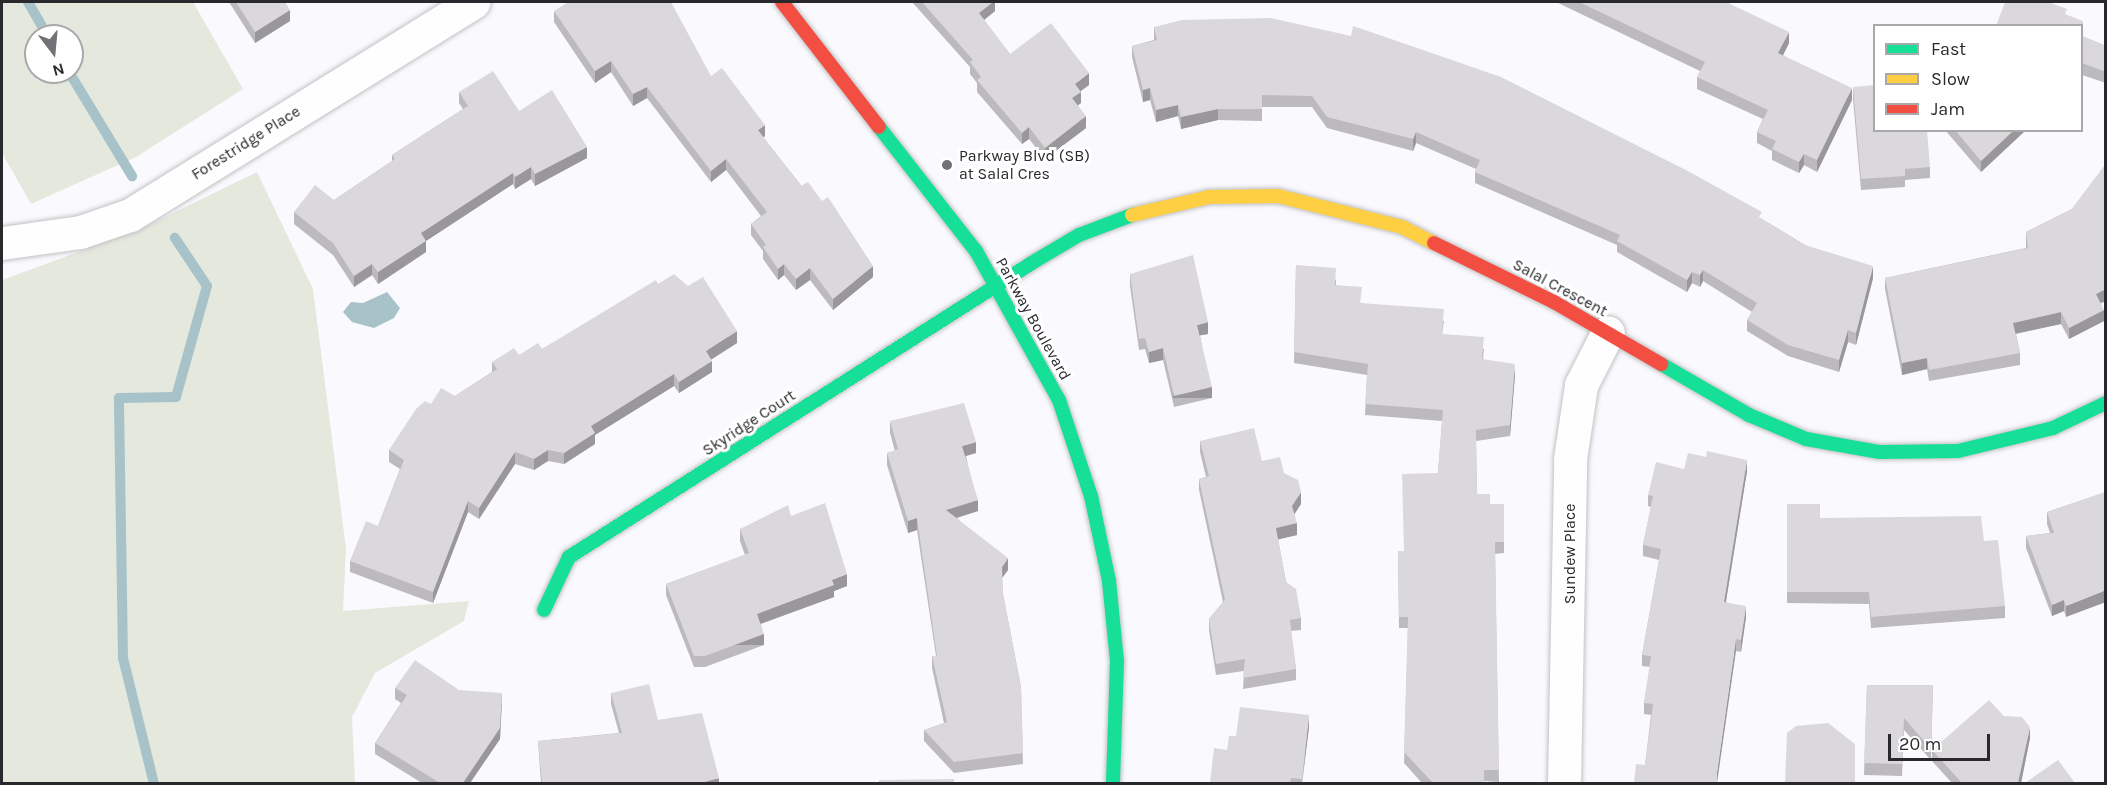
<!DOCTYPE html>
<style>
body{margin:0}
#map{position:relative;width:2107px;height:785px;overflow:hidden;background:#fafafe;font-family:Karla,sans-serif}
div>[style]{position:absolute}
.green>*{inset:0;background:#e5e8dd}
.water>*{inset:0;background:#a7c2c8}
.stream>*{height:10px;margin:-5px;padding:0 5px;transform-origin:5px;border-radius:5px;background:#a7c2c8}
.roads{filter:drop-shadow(0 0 2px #c2c2c5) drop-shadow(0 0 2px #c2c2c5)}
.street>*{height:33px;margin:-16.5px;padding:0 16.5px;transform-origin:16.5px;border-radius:16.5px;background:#fefeff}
.fast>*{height:14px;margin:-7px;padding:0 7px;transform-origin:7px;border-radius:7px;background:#16e098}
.slow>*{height:14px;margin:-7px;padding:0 7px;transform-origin:7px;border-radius:7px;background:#ffcf43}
.jam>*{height:14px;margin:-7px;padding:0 7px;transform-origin:7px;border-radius:7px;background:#f24e42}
.wall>*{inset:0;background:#bcbabc}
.shaded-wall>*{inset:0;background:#999799;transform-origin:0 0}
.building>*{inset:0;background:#dbd8db}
.dots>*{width:16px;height:16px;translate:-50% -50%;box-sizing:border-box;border:3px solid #fff;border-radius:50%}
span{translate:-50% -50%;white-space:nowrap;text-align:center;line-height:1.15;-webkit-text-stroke:6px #fff;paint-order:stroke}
.street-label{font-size:16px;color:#29292d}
.poi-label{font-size:16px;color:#29292d}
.left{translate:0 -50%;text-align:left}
.frame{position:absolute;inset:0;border:3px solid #29292d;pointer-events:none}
.legend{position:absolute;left:1873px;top:24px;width:210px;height:108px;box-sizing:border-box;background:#fff;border:2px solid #a9a9ab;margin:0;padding:8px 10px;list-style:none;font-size:18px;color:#29292d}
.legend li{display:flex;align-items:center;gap:12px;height:30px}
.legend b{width:30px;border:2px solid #a9a9ab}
.north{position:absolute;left:24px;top:24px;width:60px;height:60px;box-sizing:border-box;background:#fff;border:2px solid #a9a9ab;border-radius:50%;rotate:164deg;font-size:16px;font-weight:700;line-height:24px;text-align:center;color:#29292d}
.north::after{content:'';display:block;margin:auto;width:21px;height:27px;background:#727276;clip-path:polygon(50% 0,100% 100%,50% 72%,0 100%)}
.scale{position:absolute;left:1888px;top:734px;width:102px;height:27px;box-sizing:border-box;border:3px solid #29292d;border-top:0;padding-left:8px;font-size:18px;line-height:21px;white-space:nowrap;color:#29292d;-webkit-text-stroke:4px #fff;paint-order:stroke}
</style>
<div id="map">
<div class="green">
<i style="clip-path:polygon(evenodd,2px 2px,193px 2px,243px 89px,136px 157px,31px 204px,2px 153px,2px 2px,36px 36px,72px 36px,72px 72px,36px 72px,36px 36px)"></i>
<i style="clip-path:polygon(257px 172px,313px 289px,346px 549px,343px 611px,469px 601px,464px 621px,375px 673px,352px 717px,355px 783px,2px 783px,2px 280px,138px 230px)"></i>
</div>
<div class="water">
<i style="clip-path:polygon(387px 292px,400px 308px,394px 318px,374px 328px,352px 322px,343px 312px,351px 302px,363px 303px)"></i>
</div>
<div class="stream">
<i style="left:28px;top:2px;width:39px;rotate:60deg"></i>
<i style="left:69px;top:72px;width:122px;rotate:58.8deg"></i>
<i style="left:154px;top:784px;width:130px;rotate:-103.8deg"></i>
<i style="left:123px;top:658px;width:260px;rotate:-90.9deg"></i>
<i style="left:119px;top:398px;width:57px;rotate:-1deg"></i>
<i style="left:176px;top:397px;width:115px;rotate:-74.4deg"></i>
<i style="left:207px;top:286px;width:58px;rotate:-123.7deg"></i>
</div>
<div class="roads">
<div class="street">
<i style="left:2px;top:243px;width:79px;rotate:-8deg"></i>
<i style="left:80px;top:232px;width:53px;rotate:-18.8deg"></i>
<i style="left:130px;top:215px;width:404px;rotate:-31.8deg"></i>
<i style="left:1564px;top:784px;width:325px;rotate:-88.9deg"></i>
<i style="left:1570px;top:459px;width:75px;rotate:-81.5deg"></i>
<i style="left:1581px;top:385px;width:59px;rotate:-63deg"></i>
</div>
<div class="fast">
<i style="left:879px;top:127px;width:157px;rotate:52deg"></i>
<i style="left:976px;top:251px;width:171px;rotate:60.9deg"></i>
<i style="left:1059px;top:400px;width:101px;rotate:71.6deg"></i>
<i style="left:1091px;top:496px;width:87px;rotate:78deg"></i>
<i style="left:1109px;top:581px;width:80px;rotate:84.3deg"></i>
<i style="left:1117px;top:661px;width:123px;rotate:91.9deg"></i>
<i style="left:1661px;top:364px;width:102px;rotate:30.1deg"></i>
<i style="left:1749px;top:415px;width:62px;rotate:22.8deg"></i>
<i style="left:1806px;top:439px;width:75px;rotate:10deg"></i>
<i style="left:1880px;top:452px;width:78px;rotate:-0.7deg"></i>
<i style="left:1958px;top:451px;width:98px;rotate:-13.6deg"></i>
<i style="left:2053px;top:428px;width:59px;rotate:-25.3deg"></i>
<i style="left:544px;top:610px;width:59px;rotate:-64.7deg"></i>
<i style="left:569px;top:557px;width:552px;rotate:-32.42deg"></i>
<i style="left:1035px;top:261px;width:51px;rotate:-30.6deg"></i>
<i style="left:1079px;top:235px;width:57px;rotate:-20.7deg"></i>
</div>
<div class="slow">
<i style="left:1132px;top:215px;width:79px;rotate:-13.2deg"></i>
<i style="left:1209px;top:197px;width:69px;rotate:-0.8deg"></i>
<i style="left:1278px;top:196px;width:128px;rotate:14deg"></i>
<i style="left:1402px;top:227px;width:36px;rotate:27deg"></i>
</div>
<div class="jam">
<i style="left:782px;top:2px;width:158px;rotate:52.2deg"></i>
<i style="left:1434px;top:243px;width:134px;rotate:26.2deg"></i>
<i style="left:1554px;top:302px;width:124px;rotate:30.1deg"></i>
</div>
</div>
<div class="wall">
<i style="clip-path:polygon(229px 2px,285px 2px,290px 21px,255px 43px)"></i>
<i style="clip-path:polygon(912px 2px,995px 2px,995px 11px,984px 20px,1010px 54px,1089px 85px,1081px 91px,1081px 103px,1078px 105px,1086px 128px,1045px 159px,1029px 139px,1022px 144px,977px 92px,977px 83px,970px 74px,970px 67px)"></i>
<i style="clip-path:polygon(1556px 2px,1726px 2px,1789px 43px,1783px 55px,1852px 100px,1817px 172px,1804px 165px,1799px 173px,1772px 160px,1772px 151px,1757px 143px,1757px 132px,1763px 119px,1697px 89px,1697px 77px,1700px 71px)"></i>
<i style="clip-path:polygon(554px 11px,711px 76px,765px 136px,763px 137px,873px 277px,833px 310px,810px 280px,796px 290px,784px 275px,778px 280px,763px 259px,763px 251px,751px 235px,751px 224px,761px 216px,726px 170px,711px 182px,647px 98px,633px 106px,611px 72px,595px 83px,554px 22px)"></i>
<i style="clip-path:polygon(1154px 27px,1762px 219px,1805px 245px,1873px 278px,1856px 345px,1848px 342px,1839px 372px,1788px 356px,1747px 331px,1747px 320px,1752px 312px,1703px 281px,1700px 287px,1692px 283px,1687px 292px,1617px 252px,1617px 245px,1475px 183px,1475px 172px,1476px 169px,1416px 143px,1413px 151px,1327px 128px,1312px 107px,1262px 107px,1262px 121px,1218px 120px,1181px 129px,1178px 116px,1156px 122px,1150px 100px,1143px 102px,1132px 57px,1132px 46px,1154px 40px)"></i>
<i style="clip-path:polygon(2082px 36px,2106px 46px,2106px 83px,2082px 75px)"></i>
<i style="clip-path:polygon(1853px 87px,1875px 130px,1930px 167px,1930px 178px,1905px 180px,1905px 187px,1861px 190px,1853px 99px)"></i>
<i style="clip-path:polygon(459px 92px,519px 111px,587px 158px,535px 186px,531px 179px,515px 189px,513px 184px,426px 241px,426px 252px,378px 284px,372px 275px,354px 287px,333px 255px,294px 224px,294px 212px,334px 200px,392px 161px,392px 155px,463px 109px,459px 103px)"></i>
<i style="clip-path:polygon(1945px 130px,2026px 130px,1981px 172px)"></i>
<i style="clip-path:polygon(2106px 164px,2106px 301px,2101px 303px,2104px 321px,2069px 339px,2061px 324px,2016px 334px,2020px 353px,2020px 365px,1929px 381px,1927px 369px,1902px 375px,1885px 289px,1885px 278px,2026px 248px,2026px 232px,2072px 209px)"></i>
<i style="clip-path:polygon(1296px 265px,1336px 280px,1336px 285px,1361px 303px,1444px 321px,1442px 334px,1484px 349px,1483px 359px,1515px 375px,1510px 436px,1476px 441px,1477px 494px,1490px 504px,1504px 504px,1504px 553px,1495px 554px,1499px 782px,1484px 781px,1484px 783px,1422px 783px,1404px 763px,1408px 628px,1399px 628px,1398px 551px,1404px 551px,1438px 473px,1442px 421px,1365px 415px,1367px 375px,1294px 363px)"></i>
<i style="clip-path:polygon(1130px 274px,1208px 334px,1200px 335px,1212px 398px,1174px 407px,1163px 360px,1149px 363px,1145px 349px,1139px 350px,1130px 286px)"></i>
<i style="clip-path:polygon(658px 284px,737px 343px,711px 359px,712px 372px,679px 393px,674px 386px,595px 435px,595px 444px,564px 464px,548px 461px,534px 470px,515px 464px,479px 519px,468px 512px,433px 603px,350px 572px,350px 561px,378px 526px,400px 469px,389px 462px,389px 450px,431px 404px,455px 396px,492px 372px,492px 362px,542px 349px)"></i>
<i style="clip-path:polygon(890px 421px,976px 453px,966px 456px,978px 511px,957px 518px,1008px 570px,1002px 578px,1003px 594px,1021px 687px,1023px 764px,954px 773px,924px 741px,924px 730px,944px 723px,932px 668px,932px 656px,936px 656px,917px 530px,908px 533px,887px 465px,887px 453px,895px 451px,890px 433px)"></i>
<i style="clip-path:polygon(1200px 441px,1262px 461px,1284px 473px,1301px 504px,1294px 514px,1297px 535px,1278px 539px,1286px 582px,1301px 618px,1301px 630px,1291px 631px,1296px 669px,1296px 680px,1243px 689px,1244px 671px,1216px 675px,1209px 630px,1209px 619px,1223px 602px,1199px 490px,1199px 479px,1206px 477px,1200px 452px)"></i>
<i style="clip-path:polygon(1684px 469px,1747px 471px,1726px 602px,1746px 617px,1741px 652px,1736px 651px,1645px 765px,1651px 715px,1644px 714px,1644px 703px,1650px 667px,1642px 666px,1642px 655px,1659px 560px,1643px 556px,1643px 545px,1651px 507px,1648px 506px,1648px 495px)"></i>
<i style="clip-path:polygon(2106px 492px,2066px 617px,2064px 611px,2052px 616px,2026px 548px,2026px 536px,2050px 533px,2047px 524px,2047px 512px)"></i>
<i style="clip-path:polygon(1787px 504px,1820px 518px,1984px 541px,2005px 606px,2005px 618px,1871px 628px,1869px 604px,1787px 603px)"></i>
<i style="clip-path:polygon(791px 516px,847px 586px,834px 591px,834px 597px,761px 624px,764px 645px,705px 667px,694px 667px,666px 595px,666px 584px,745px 555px,740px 541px,740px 529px)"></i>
<i style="clip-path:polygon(1867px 685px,1933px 685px,1931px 760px,1904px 730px,1902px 776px,1864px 775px)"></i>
<i style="clip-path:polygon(395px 688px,459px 690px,502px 704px,500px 739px,470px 783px,422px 783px,375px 754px,375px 743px,401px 703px,395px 699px)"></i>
<i style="clip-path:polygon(611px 693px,658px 720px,719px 783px,541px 783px,538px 741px,619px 733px,611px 704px)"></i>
<i style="clip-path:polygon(2004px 716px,2030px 738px,2021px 783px,1952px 783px,1932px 761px,1932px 750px)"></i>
<i style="clip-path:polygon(1309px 727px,1302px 783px,1210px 783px,1227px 750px,1236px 736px)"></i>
</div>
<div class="shaded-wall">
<i style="clip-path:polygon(993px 2px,995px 2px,995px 11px,979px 24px,979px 13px)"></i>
<i style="clip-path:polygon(290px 10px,290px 21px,255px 43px,255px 32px)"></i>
<i style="clip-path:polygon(2083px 21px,2083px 32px,2082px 36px,2082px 26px)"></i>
<i style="clip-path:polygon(1789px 32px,1789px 43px,1778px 65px,1778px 53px)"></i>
<i style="clip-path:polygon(611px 61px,611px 72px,595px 83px,595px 71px)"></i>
<i style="clip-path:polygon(1089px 73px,1089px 85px,1075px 95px,1075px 84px)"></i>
<i style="clip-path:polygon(647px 87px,647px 98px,633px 106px,633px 94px)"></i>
<i style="clip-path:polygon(1150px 88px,1150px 100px,1143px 102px,1143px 90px)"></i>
<i style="clip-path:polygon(1852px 88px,1852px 100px,1817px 172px,1817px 160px)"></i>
<i style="clip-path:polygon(1081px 92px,1081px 103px,1072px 110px,1072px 98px)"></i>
<i style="clip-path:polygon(1178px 105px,1178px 116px,1156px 122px,1156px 110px)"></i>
<i style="clip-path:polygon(1218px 109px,1218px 120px,1181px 129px,1181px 117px)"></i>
<i style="clip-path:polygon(1086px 116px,1086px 128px,1045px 159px,1045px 148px)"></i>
<i style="clip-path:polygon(765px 125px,765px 136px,758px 142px,758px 130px)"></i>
<i style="clip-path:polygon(1029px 127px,1029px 139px,1022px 144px,1022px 133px)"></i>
<i style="clip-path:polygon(2014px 130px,2026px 130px,1981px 172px,1981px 161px)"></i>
<i style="clip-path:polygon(1416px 132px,1416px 143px,1413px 151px,1413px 139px)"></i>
<i style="clip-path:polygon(587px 147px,587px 158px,535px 186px,535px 174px)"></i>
<i style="clip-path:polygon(1804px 154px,1804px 165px,1799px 173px,1799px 162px)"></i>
<i style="clip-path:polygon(726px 159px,726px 170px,711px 182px,711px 171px)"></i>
<i style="clip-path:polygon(531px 167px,531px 179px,515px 189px,515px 177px)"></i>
<i style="clip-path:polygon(513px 173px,513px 184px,426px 241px,426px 252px,378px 284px,378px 272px,421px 233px)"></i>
<i style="clip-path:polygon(372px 264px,372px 275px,354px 287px,354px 276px)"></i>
<i style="clip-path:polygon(784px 264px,784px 275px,778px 280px,778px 269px)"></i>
<i style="clip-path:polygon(873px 266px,873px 277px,833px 310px,833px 299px)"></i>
<i style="clip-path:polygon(1873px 266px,1873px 278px,1856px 345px,1856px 333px)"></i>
<i style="clip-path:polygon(810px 268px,810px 280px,796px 290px,796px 279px)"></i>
<i style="clip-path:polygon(1703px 270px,1703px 281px,1700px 287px,1700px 275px)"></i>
<i style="clip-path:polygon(1692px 272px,1692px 283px,1687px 292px,1687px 280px)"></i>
<i style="clip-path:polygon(2106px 289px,2106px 301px,2096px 305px,2096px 294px)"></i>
<i style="clip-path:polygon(2104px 310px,2104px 321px,2069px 339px,2069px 328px)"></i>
<i style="clip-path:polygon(2061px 312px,2061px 324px,2013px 334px,2013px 323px)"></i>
<i style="clip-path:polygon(1208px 322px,1208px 334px,1197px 336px,1197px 325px)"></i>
<i style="clip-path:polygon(1848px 330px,1848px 342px,1839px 372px,1839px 360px)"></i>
<i style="clip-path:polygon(737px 331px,737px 343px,706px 363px,706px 351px)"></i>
<i style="clip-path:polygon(1163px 348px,1163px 360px,1149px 363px,1149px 352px)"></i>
<i style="clip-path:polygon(1927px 358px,1927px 369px,1902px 375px,1902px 363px)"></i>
<i style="clip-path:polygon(712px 361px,712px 372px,679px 393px,679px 382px)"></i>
<i style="clip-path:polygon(1515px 364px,1515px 375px,1510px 436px,1510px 425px)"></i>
<i style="clip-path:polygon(674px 374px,674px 386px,595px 435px,595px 444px,564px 464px,564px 453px,591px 426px)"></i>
<i style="left:1212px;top:387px;width:11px;height:39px;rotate:90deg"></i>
<i style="clip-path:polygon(976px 442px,976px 453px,962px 457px,962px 446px)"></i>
<i style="clip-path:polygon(548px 450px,548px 461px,534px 470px,534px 459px)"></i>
<i style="clip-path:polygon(515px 452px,515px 464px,479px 519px,479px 508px)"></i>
<i style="clip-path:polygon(1747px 460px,1747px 471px,1724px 613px,1724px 602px)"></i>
<i style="clip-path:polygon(1301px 492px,1301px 504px,1292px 518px,1292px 506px)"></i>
<i style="clip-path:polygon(978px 500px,978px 511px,946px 521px,946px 510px)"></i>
<i style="clip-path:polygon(468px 501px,468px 512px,433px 603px,433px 592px)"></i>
<i style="clip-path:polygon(917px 518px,917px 530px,908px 533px,908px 521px)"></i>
<i style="clip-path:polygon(1297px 523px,1297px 535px,1276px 540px,1276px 528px)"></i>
<i style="clip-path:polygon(1008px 558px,1008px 570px,1002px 578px,1002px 567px)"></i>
<i style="clip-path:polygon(847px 574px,847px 586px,834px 591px,834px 597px,757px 625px,757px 614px,832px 580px)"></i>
<i style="clip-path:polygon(2106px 590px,2106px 602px,2066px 617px,2066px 606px)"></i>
<i style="clip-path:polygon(2064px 600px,2064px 611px,2052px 616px,2052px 605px)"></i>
<i style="clip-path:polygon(1746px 606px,1746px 617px,1741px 652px,1741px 640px)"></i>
<i style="left:764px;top:634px;width:11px;height:63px;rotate:90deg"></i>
<i style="clip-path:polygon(1736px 639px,1736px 651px,1717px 783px,1717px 772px)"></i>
<i style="clip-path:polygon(502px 693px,500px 739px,470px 783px,463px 783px)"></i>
<i style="clip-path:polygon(1309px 715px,1309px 727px,1302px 783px)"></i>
<i style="clip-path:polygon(2030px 727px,2030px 738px,2021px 783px,2018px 783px)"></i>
<i style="clip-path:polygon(719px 778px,719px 783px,700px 783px)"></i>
</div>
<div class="building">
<i style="clip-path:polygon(236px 2px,285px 2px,290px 10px,255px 32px)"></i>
<i style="clip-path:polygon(568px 2px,671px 2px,711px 76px,722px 68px,765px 125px,758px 130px,801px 186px,808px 182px,822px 201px,828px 197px,873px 266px,833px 299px,810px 268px,796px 279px,784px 264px,778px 269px,763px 247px,766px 245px,751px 224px,767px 212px,726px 159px,711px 171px,647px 87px,633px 94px,611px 61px,595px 71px,554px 11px)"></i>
<i style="clip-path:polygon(922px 2px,993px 2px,979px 13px,1010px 54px,1051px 23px,1089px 73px,1075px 84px,1081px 92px,1072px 98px,1086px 116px,1045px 148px,1029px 127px,1022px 133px,977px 80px,981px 77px,970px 62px,973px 60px)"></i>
<i style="clip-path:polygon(1579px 2px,1726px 2px,1789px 32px,1778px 53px,1852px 88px,1817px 160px,1804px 154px,1799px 162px,1772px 149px,1776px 141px,1757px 132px,1768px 110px,1697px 77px,1705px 62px)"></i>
<i style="clip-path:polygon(2005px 2px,2048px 2px,2067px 9px,2065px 14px,2083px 21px,2081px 26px,1996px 26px)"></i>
<i style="clip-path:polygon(1271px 18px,1351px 36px,1353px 26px,1501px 77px,1686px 170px,1762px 212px,1759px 217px,1805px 245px,1873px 266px,1856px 333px,1848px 330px,1839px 360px,1788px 345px,1747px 320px,1757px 303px,1703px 270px,1700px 275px,1692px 272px,1687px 280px,1617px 241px,1620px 235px,1475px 172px,1480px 160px,1416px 132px,1413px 139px,1327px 117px,1312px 96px,1262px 95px,1262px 109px,1218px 109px,1181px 117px,1178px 105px,1156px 110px,1150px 88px,1143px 90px,1132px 46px,1157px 40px,1154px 27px,1182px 20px)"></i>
<i style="clip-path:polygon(2082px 36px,2106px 46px,2106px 72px,2082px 63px)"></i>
<i style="clip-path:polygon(493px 71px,519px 111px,552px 90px,587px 147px,535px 174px,531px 167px,515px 177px,513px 173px,421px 233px,426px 241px,378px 272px,372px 264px,354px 276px,333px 243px,294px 212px,315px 185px,334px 200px,395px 159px,392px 155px,468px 106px,459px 92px)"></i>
<i style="clip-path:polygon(1875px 85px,1875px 130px,1927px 130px,1930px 167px,1905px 169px,1905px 176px,1861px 179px,1853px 87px)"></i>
<i style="clip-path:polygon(1955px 130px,2014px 130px,1981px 161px)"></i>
<i style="clip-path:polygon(2106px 164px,2106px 289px,2096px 294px,2104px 310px,2069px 328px,2061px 312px,2013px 323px,2020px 353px,1929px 370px,1927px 358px,1902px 363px,1885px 278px,2028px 248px,2026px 232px,2072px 209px)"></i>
<i style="clip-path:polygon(1193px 255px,1208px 322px,1197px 325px,1212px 387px,1174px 396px,1163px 348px,1149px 352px,1145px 338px,1139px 339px,1130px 274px)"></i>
<i style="clip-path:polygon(1296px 265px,1336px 268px,1335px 285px,1362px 287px,1360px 303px,1444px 309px,1442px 334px,1484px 337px,1482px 359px,1515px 364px,1510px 425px,1476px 430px,1477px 494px,1490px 494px,1490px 504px,1504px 504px,1504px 542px,1495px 542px,1499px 770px,1484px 770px,1484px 783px,1433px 783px,1404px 752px,1408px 617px,1399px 617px,1398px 551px,1404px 551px,1402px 474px,1438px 473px,1443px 410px,1365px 404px,1368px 364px,1294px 352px)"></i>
<i style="clip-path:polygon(674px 274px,688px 286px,703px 277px,737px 331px,706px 351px,712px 361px,679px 382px,674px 374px,591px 426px,595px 433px,564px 453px,548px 450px,534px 459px,515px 452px,479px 508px,468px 501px,433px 592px,350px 561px,366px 521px,378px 526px,404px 460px,389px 450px,416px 409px,425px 401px,431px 404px,441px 388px,455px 396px,497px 369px,492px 362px,514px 348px,519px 355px,538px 343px,542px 349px,656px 280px,658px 284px)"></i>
<i style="clip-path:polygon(964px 403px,976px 442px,962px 446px,978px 500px,946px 510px,1008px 558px,1002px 567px,1003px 594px,1021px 687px,1023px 753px,954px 762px,924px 730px,947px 722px,932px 656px,937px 656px,917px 518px,908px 521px,887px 453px,898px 449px,890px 421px)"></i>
<i style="clip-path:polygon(1254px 428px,1262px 461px,1280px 457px,1284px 473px,1298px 480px,1301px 492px,1292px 506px,1297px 523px,1276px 528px,1286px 582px,1296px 589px,1301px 618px,1290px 620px,1296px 669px,1243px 678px,1245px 659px,1216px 664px,1209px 619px,1225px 600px,1199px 479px,1209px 476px,1200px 441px)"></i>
<i style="clip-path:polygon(1707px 451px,1747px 460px,1724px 602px,1746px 606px,1741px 640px,1736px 639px,1717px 772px,1717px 783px,1634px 783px,1636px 764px,1645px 765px,1653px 704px,1644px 703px,1651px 656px,1642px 655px,1661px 549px,1643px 545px,1653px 496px,1648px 495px,1656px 462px,1684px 469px,1688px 453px,1706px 457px)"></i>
<i style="clip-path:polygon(2106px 492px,2106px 590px,2066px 606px,2064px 600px,2052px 605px,2026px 536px,2054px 533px,2047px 512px)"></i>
<i style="clip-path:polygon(825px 503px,847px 574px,832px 580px,834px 585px,757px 614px,764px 634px,705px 656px,694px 656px,666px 584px,749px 553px,740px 529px,788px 505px,791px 516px)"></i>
<i style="clip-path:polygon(1787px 504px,1820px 504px,1820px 518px,1981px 516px,1984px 541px,1998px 540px,2005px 606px,1871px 617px,1869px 592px,1787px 592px)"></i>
<i style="clip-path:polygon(415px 660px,459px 690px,502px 693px,500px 728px,463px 783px,440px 783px,375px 743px,407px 695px,395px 688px)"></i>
<i style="clip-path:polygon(649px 684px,658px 720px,702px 713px,719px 778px,701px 783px,542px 783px,538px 741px,622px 733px,611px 693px)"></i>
<i style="clip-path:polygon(1867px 685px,1933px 685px,1931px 749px,1904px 718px,1902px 764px,1864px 763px)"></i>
<i style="clip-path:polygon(1989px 700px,2004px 716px,2022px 717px,2030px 727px,2018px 783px,1962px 783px,1932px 750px)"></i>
<i style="clip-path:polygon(1240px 707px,1309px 715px,1302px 779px,1291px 778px,1290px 783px,1210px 783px,1214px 748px,1227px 750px,1229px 736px,1236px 736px)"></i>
<i style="clip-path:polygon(1828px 723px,1855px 744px,1855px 783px,1785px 783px,1787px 733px,1796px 726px)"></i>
<i style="clip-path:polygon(2058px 760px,2075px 783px,2025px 783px)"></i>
<i style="clip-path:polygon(954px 779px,954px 783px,879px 783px,879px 780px)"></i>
</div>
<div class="dots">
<i style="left:947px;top:165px;background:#727276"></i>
</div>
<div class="street-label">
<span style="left:246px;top:143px;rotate:-32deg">Forestridge Place</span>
<span style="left:1560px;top:288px;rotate:28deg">Salal Crescent</span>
<span style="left:1033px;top:319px;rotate:61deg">Parkway Boulevard</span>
<span style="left:749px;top:423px;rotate:-33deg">Skyridge Court</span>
<span style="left:1570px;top:554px;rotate:-90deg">Sundew Place</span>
</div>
<div class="poi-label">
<span class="left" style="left:959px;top:165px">Parkway Blvd (SB)<br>at Salal Cres</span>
</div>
<div class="frame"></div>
<ul class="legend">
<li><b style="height:8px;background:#16e098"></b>Fast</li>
<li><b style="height:8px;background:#ffcf43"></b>Slow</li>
<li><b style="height:8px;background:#f24e42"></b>Jam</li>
</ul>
<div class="north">N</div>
<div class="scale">20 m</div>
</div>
